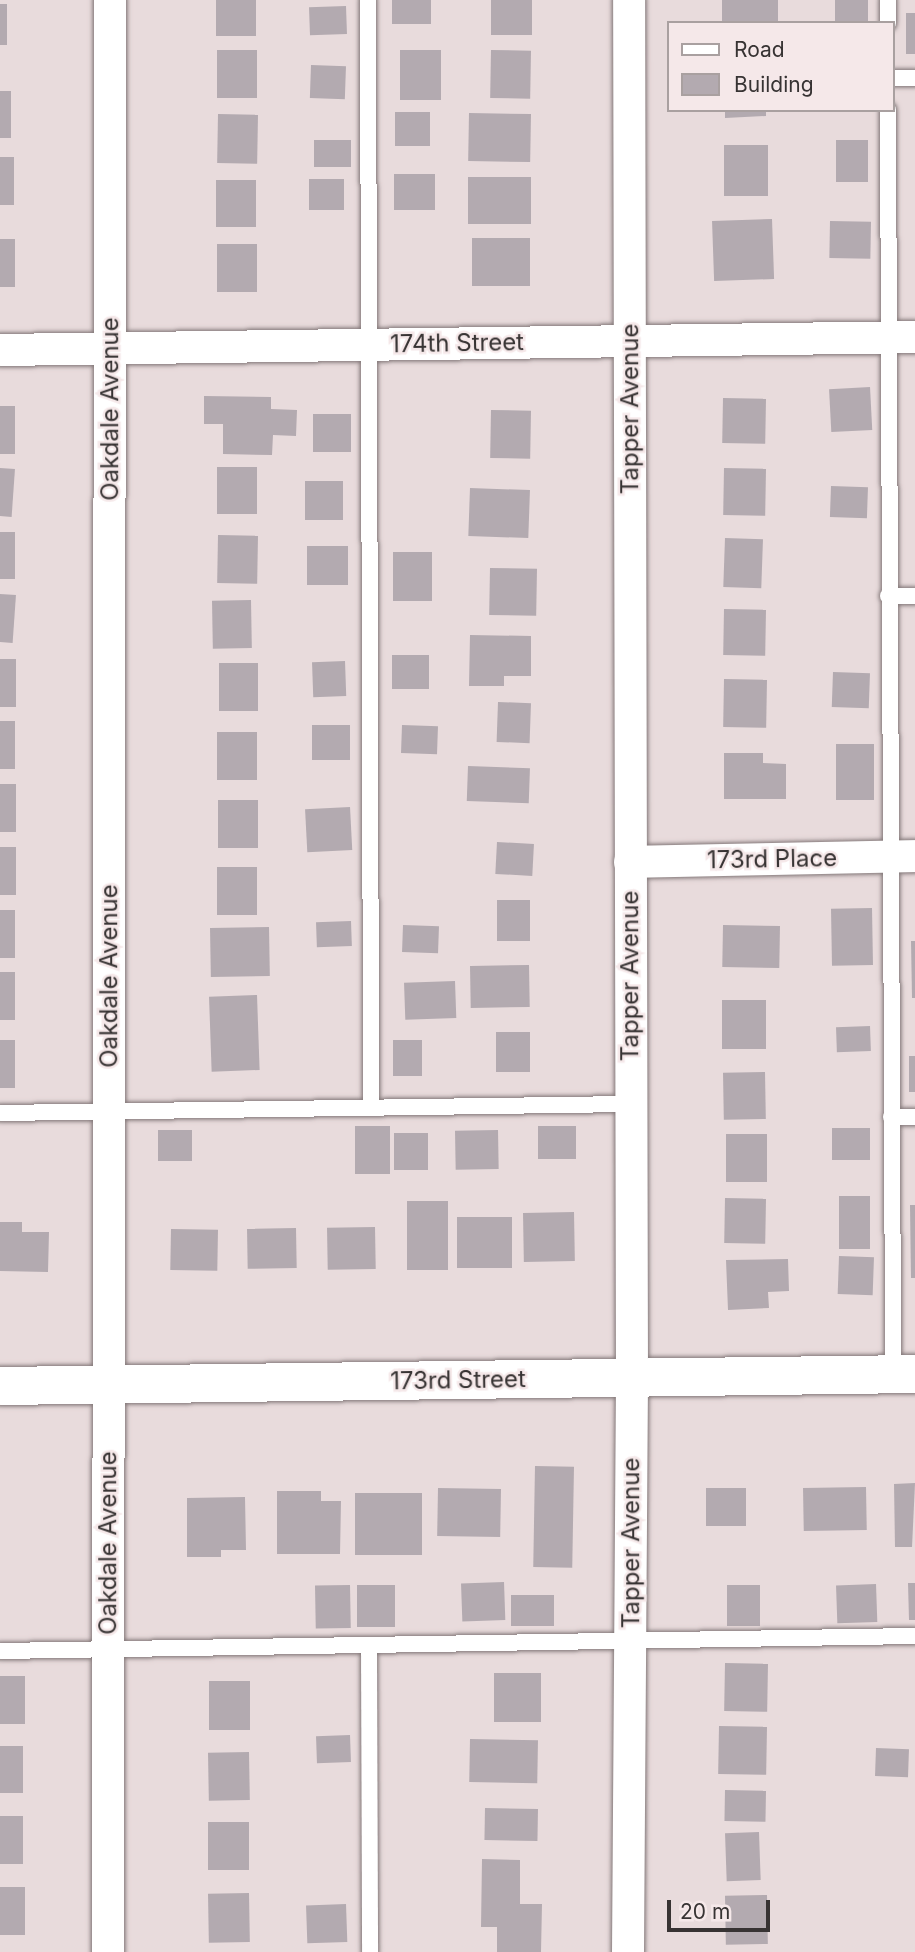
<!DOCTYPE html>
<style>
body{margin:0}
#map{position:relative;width:915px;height:1952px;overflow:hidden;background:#e8dbdc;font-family:Inter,sans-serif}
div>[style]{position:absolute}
.building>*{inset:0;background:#b3aab0;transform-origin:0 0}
.roads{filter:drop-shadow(0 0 2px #837879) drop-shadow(0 0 2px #837879)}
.service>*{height:16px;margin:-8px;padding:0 8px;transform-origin:8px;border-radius:8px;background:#fff}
.minor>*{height:32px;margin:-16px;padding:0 16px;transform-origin:16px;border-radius:16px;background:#fff}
.tertiary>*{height:38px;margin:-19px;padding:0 19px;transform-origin:19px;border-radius:19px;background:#fff}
span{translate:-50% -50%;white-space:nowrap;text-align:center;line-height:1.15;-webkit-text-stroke:5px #f5e8e9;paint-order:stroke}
.street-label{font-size:24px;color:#373333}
.legend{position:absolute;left:667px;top:21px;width:228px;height:91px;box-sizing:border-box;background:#f5e8e9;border:2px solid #a9a0a0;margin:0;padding:9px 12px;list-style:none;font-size:21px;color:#373333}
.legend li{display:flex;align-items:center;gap:14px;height:35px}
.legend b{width:35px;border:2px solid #a9a0a0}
.scale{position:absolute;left:667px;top:1900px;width:103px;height:32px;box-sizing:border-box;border:4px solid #373333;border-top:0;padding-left:9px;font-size:21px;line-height:24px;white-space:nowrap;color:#373333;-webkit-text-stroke:5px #f5e8e9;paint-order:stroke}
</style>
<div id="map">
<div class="building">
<i style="left:216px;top:0;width:40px;height:36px"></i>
<i style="left:392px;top:0;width:39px;height:24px"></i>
<i style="left:491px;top:0;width:41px;height:35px"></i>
<i style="left:778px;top:0;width:23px;height:56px;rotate:90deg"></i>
<i style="left:835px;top:0;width:33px;height:23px"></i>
<i style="left:7px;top:4px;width:41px;height:7px;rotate:90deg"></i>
<i style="left:346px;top:6px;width:28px;height:37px;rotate:88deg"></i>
<i style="left:906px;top:13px;width:9px;height:41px"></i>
<i style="left:217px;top:50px;width:40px;height:48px"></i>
<i style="left:441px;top:50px;width:50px;height:41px;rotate:90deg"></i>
<i style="left:491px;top:50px;width:40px;height:48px;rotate:1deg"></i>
<i style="left:311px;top:65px;width:35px;height:33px;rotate:2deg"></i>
<i style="left:0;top:91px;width:11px;height:47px"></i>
<i style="clip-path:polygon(725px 110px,766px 110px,766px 116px,725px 118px)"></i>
<i style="left:395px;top:112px;width:35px;height:34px"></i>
<i style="left:469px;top:113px;width:62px;height:48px;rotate:1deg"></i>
<i style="left:218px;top:114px;width:40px;height:49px;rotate:1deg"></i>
<i style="left:314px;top:140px;width:37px;height:27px"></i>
<i style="left:836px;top:140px;width:32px;height:42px"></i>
<i style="left:724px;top:145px;width:44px;height:51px"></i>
<i style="left:0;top:157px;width:14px;height:48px"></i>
<i style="left:435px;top:174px;width:36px;height:41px;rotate:90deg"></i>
<i style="left:468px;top:177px;width:63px;height:47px"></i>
<i style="left:344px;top:179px;width:31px;height:35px;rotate:90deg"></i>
<i style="left:216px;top:180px;width:40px;height:47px"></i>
<i style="left:772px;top:219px;width:60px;height:60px;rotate:88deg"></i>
<i style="left:830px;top:221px;width:41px;height:37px;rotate:1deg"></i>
<i style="left:530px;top:238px;width:48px;height:58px;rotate:90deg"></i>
<i style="left:0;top:239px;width:15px;height:48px"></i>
<i style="left:217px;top:244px;width:40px;height:48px"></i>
<i style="left:870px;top:387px;width:43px;height:41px;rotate:87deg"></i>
<i style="clip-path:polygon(204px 396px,271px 397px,271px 409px,297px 410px,296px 436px,273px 435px,272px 455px,223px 454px,223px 424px,204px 424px)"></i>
<i style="left:723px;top:398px;width:43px;height:45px;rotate:1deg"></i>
<i style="left:0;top:406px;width:15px;height:48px"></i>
<i style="left:491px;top:410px;width:40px;height:48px;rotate:1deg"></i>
<i style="left:351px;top:414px;width:38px;height:38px;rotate:90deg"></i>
<i style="left:217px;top:467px;width:40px;height:47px"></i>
<i style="left:0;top:468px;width:15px;height:48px;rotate:4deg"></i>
<i style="left:724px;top:468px;width:42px;height:47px;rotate:1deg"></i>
<i style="left:305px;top:481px;width:38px;height:39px"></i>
<i style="left:831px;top:486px;width:37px;height:31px;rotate:2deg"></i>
<i style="left:470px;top:488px;width:60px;height:48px;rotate:2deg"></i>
<i style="left:0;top:532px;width:15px;height:47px"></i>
<i style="left:218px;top:535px;width:40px;height:48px;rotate:1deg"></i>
<i style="left:725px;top:538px;width:38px;height:49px;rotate:2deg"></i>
<i style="left:307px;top:546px;width:41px;height:39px"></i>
<i style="left:393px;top:552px;width:39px;height:49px"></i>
<i style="left:490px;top:568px;width:47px;height:47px;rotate:1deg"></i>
<i style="left:0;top:594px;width:16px;height:48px;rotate:4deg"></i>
<i style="left:251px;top:600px;width:48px;height:39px;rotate:89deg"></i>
<i style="left:724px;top:609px;width:42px;height:46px;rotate:1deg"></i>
<i style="clip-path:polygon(470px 635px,531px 636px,531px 676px,504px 676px,504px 686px,469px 686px)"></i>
<i style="left:392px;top:655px;width:37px;height:34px"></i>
<i style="left:0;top:659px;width:16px;height:48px"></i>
<i style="left:345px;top:661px;width:35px;height:33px;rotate:88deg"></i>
<i style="left:219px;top:663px;width:39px;height:48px"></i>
<i style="left:833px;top:672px;width:37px;height:35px;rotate:2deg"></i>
<i style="left:724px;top:679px;width:43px;height:48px;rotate:1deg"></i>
<i style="left:498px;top:702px;width:33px;height:40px;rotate:2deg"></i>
<i style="left:0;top:721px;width:15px;height:48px"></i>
<i style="left:312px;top:725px;width:38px;height:35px"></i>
<i style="left:402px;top:725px;width:36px;height:28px;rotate:2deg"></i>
<i style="left:217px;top:732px;width:40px;height:48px"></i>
<i style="left:836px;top:744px;width:38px;height:56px"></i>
<i style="clip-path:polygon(724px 753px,763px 753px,763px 763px,786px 764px,786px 799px,724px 799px)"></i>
<i style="left:468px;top:766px;width:62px;height:35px;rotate:2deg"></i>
<i style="left:0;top:784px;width:16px;height:48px"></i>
<i style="left:218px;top:800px;width:40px;height:48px"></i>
<i style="left:350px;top:807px;width:43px;height:45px;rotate:87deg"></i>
<i style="left:497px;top:842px;width:37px;height:32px;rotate:3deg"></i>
<i style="left:0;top:847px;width:16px;height:48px"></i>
<i style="left:217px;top:867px;width:40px;height:48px"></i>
<i style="left:497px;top:900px;width:33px;height:41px"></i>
<i style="left:872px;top:908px;width:57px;height:41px;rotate:89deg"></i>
<i style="left:0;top:910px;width:15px;height:48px"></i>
<i style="left:351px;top:921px;width:25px;height:35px;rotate:88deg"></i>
<i style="left:403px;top:925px;width:36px;height:27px;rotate:2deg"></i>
<i style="left:723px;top:925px;width:57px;height:42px;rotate:1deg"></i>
<i style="left:269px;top:927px;width:49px;height:59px;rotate:89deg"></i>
<i style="clip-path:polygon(911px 941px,915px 941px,915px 998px,912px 998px)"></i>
<i style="left:529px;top:965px;width:42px;height:59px;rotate:89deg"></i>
<i style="left:0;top:972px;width:15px;height:48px"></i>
<i style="left:455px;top:981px;width:37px;height:51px;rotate:88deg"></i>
<i style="left:257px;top:995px;width:75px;height:48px;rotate:88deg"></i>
<i style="left:722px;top:1000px;width:44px;height:49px"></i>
<i style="left:870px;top:1026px;width:25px;height:34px;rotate:88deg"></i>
<i style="left:530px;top:1032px;width:40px;height:34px;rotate:90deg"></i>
<i style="left:0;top:1040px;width:15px;height:48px"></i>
<i style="left:393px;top:1040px;width:29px;height:36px"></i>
<i style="left:909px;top:1056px;width:6px;height:36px"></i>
<i style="left:765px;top:1072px;width:47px;height:42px;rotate:89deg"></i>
<i style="left:355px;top:1126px;width:35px;height:48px"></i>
<i style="left:538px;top:1126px;width:38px;height:33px"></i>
<i style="left:870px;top:1128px;width:32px;height:38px;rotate:90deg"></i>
<i style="left:158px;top:1130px;width:34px;height:31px"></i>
<i style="left:498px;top:1130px;width:39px;height:43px;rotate:89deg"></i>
<i style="left:394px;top:1133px;width:34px;height:37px"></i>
<i style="left:726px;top:1134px;width:41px;height:48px"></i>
<i style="left:839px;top:1196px;width:31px;height:53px"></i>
<i style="left:725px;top:1198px;width:41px;height:45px;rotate:1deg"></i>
<i style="left:407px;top:1201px;width:41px;height:69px"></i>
<i style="clip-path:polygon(910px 1205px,915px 1205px,915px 1278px,911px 1278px)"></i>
<i style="left:574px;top:1212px;width:49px;height:51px;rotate:89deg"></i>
<i style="left:457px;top:1217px;width:55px;height:51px"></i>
<i style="clip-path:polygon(0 1222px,22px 1222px,22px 1232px,49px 1232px,48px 1272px,0 1271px)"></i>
<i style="left:375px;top:1227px;width:42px;height:48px;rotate:89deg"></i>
<i style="left:296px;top:1228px;width:40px;height:49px;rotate:89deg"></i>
<i style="left:171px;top:1229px;width:47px;height:41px;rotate:1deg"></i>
<i style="left:839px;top:1256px;width:35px;height:38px;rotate:2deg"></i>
<i style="clip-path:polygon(788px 1259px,789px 1291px,768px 1292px,769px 1308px,728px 1310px,726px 1260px)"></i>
<i style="left:535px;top:1466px;width:39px;height:101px;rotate:1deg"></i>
<i style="clip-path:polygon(915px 1483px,912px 1547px,895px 1547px,894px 1484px)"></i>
<i style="left:866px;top:1487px;width:43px;height:63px;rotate:89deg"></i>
<i style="left:438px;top:1488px;width:63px;height:48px;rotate:1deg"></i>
<i style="left:746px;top:1488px;width:38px;height:40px;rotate:90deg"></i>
<i style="clip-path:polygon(277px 1491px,321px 1491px,321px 1501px,341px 1501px,340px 1554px,277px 1554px)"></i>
<i style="left:355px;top:1493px;width:67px;height:62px"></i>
<i style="clip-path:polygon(245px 1497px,246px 1550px,221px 1550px,221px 1557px,187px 1557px,187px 1498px)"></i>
<i style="left:504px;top:1582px;width:38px;height:43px;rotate:88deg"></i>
<i style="clip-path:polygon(908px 1583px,915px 1583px,915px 1620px,909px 1620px)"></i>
<i style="left:876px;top:1584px;width:38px;height:40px;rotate:88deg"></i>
<i style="left:350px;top:1585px;width:43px;height:35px;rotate:89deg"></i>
<i style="left:357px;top:1585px;width:38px;height:42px"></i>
<i style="left:727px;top:1585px;width:33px;height:41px"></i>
<i style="left:511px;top:1595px;width:43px;height:31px"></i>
<i style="left:725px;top:1663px;width:43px;height:48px;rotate:1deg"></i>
<i style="left:494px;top:1673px;width:47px;height:49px"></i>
<i style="left:0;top:1676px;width:25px;height:48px"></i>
<i style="left:209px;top:1681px;width:41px;height:49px"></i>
<i style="left:719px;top:1726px;width:48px;height:48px;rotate:1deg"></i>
<i style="left:350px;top:1735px;width:27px;height:34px;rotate:88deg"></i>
<i style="left:470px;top:1739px;width:68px;height:43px;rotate:1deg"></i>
<i style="left:0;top:1746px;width:23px;height:47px"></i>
<i style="left:876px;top:1748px;width:33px;height:28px;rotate:2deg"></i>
<i style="left:249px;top:1752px;width:48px;height:41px;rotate:89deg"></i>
<i style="left:725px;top:1790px;width:41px;height:31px;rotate:1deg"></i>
<i style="left:485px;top:1808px;width:53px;height:32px;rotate:1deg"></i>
<i style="left:0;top:1816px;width:23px;height:48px"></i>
<i style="left:208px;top:1822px;width:41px;height:48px"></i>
<i style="left:759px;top:1832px;width:48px;height:34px;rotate:88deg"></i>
<i style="clip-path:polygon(482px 1859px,520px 1860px,520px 1904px,542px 1904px,541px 1952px,497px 1952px,497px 1927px,481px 1927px)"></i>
<i style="left:0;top:1887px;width:25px;height:48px"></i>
<i style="left:249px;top:1893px;width:49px;height:41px;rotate:89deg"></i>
<i style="left:767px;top:1895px;width:49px;height:42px;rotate:89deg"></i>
<i style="left:346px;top:1904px;width:38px;height:40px;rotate:88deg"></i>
</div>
<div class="roads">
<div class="service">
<i style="left:368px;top:0;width:1108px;rotate:89.84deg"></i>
<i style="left:888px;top:23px;width:23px;rotate:-90deg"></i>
<i style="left:892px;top:78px;width:23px"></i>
<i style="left:888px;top:110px;width:1264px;rotate:89.77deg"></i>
<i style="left:888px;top:596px;width:27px"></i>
<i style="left:0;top:1113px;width:630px;rotate:-0.82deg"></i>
<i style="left:891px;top:1117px;width:24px"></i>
<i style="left:369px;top:1646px;width:306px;rotate:89.8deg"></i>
<i style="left:0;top:1651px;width:915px;rotate:-0.94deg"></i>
</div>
<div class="minor">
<i style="left:0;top:350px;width:915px;rotate:-0.81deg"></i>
<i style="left:630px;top:862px;width:285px;rotate:-1.2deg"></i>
<i style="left:108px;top:1952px;width:1952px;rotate:-89.94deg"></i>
<i style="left:628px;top:1952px;width:574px;rotate:-89.6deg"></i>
<i style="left:632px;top:1378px;width:1378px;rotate:-90.12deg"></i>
</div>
<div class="tertiary">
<i style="left:0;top:1386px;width:915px;rotate:-0.75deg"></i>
</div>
</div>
<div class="street-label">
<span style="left:457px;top:343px;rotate:-1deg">174th Street</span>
<span style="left:110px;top:409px;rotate:-90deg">Oakdale Avenue</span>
<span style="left:630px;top:409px;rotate:-90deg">Tapper Avenue</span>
<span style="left:772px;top:859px;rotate:-1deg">173rd Place</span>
<span style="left:109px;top:976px;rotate:-90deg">Oakdale Avenue</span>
<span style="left:630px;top:976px;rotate:-90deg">Tapper Avenue</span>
<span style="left:458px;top:1380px;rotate:-1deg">173rd Street</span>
<span style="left:108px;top:1543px;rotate:-90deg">Oakdale Avenue</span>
<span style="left:631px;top:1543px;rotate:-90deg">Tapper Avenue</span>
</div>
<ul class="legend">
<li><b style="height:9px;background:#fff"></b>Road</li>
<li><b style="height:19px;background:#b3aab0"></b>Building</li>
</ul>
<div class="scale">20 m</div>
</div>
